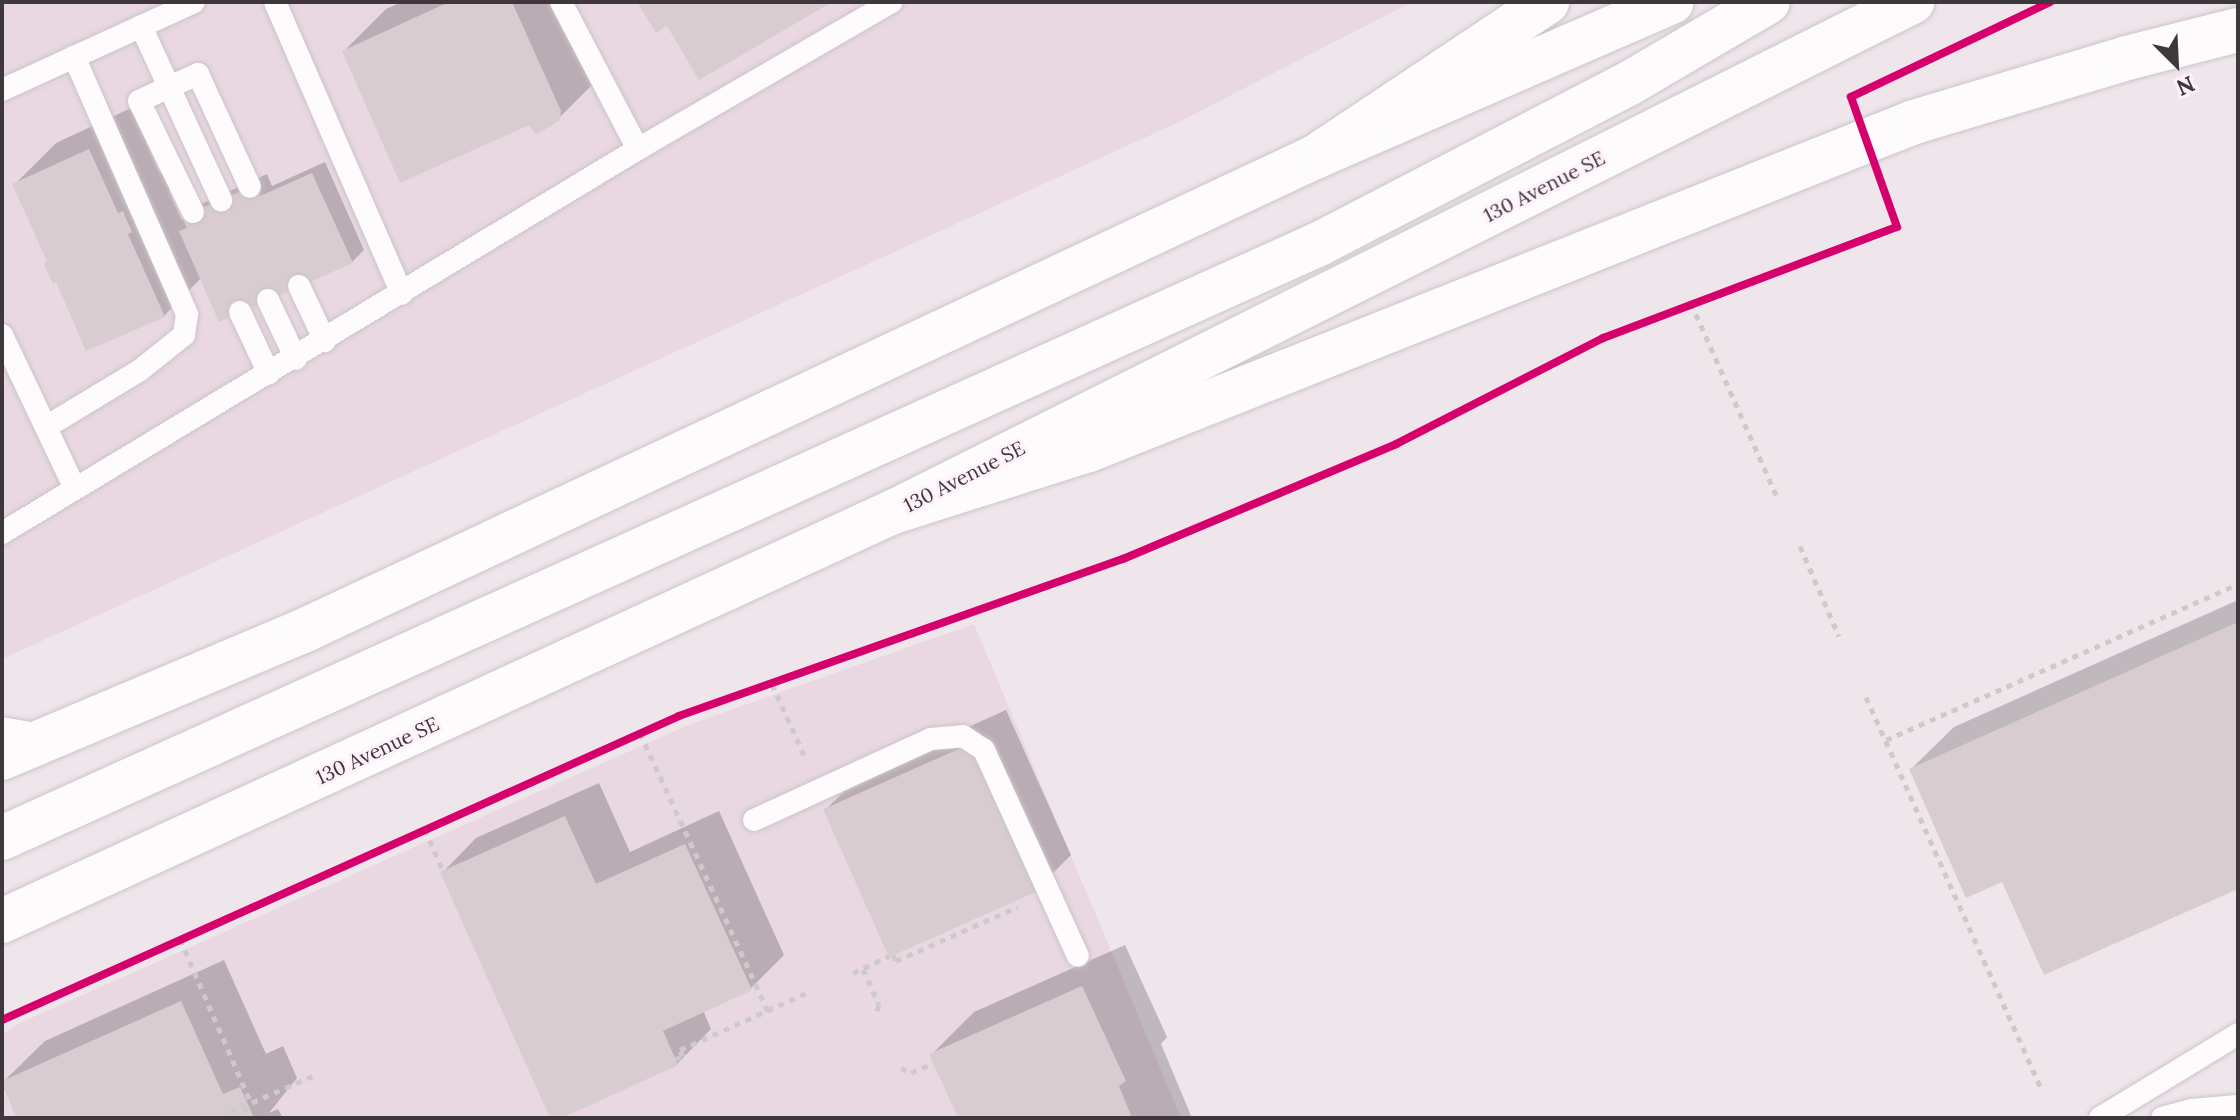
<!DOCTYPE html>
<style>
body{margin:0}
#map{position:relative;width:2240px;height:1120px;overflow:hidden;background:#efe6ec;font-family:Lora,serif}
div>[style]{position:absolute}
.built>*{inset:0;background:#e9d7e2}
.shadow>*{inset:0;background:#0003}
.building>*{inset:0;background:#d8ccd0;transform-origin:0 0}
.path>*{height:5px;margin-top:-2.5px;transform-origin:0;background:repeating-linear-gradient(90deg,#cdcacb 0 6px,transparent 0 12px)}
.roads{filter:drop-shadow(0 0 2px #cbc4c9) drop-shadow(0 0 2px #cbc4c9)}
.service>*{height:22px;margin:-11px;padding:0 11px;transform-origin:11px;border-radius:11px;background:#fdfbfc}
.secondary>*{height:44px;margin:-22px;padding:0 22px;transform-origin:22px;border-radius:22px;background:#fdfbfc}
.motorway>*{height:44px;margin:-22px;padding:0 22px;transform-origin:22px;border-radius:22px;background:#fdfbfc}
.cycleway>*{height:8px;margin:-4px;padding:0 4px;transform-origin:4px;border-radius:4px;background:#d6006c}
span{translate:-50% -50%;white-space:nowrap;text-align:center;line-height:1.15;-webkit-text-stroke:6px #fef1f9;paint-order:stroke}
.street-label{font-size:20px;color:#3e373b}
.frame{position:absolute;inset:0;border:4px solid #3e373b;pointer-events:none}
.north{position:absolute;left:2136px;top:24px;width:80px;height:80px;-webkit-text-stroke:6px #fef1f9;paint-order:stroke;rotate:156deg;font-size:22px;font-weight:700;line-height:32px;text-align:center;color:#3e373b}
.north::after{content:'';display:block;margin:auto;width:28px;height:36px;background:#3e373b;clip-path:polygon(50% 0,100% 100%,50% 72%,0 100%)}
</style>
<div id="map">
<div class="built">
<i style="clip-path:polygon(2px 2px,1412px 2px,1177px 123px,2px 659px)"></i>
<i style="clip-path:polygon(974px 624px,1181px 1118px,2px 1118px,2px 1034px,22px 1022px,688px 725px)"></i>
</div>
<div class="shadow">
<i style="clip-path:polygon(402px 2px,573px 2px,602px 75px,559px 118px,530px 123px,344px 51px,386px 9px)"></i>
<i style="clip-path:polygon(131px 108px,160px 173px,165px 171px,173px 188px,169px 191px,182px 220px,197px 206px,267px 174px,272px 186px,325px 162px,364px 250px,352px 262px,201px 278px,164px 316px,49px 261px,14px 185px,56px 143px)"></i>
<i style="clip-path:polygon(2238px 600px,2238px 887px,2003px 879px,1911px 769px,1954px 727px)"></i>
<i style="clip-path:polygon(1006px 710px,1071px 855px,1037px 889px,825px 810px,860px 776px)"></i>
<i style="clip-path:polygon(599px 783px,630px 852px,719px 811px,784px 955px,750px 989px,703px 1010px,711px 1029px,677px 1064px,552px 1118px,442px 873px,476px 838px)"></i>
<i style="clip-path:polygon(1125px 945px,1167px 1037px,1161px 1044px,1192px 1118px,960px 1118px,932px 1054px,974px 1012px)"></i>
<i style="clip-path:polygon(224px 960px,266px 1054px,283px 1046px,297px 1078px,269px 1113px,278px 1109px,283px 1118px,18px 1118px,2px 1083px,45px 1041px)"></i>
</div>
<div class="building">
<i style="clip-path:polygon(449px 2px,512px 2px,561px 111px,560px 120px,536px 135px,529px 125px,400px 183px,342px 51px)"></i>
<i style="clip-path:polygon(637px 2px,832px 2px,699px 80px,667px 26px,656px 33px)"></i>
<i style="clip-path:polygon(89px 149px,118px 213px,123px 211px,132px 232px,128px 234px,165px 317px,86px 351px,56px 282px,53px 284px,44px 264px,47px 261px,12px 184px)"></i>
<i style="clip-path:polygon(312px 173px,353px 263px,219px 322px,179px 231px,187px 228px,182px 217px,255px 185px,260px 196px)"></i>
<i style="clip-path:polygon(2238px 622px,2238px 889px,2044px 975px,2002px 882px,1966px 898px,1909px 769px)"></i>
<i style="left:972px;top:743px;width:162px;height:163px;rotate:66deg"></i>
<i style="clip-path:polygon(565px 816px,596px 884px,685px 844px,752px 990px,663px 1031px,678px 1065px,562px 1118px,550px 1118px,440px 872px)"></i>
<i style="clip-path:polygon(1082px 986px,1126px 1081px,1119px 1086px,1132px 1118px,958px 1118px,929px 1054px)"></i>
<i style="clip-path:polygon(181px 1001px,223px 1094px,240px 1087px,254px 1118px,16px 1118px,2px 1081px)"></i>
</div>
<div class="path">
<i style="left:1691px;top:303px;width:212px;rotate:66.1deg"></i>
<i style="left:1800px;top:546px;width:98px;rotate:66.6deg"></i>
<i style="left:772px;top:684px;width:80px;rotate:65.7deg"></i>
<i style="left:1866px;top:697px;width:429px;rotate:65.9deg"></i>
<i style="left:640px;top:733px;width:306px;rotate:65.3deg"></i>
<i style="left:1886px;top:740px;width:385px;rotate:-23.9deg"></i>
<i style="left:425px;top:829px;width:46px;rotate:66.8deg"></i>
<i style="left:180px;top:939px;width:179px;rotate:66.6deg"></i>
<i style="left:893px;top:955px;width:7px;rotate:63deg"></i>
<i style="left:896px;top:961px;width:133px;rotate:-24.1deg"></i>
<i style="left:863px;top:969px;width:39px;rotate:66deg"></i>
<i style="left:879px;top:1005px;width:9px;rotate:108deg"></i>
<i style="left:853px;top:973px;width:40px;rotate:-25deg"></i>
<i style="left:675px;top:1059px;width:9px;rotate:-21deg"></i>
<i style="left:683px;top:1056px;width:7px;rotate:-117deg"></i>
<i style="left:680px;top:1050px;width:138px;rotate:-24.3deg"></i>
<i style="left:901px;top:1068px;width:11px;rotate:27deg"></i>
<i style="left:911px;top:1073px;width:24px;rotate:-24deg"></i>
<i style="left:244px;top:1106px;width:13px;rotate:63deg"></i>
<i style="left:230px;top:1112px;width:93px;rotate:-23.5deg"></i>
</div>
<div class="roads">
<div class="service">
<i style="left:275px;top:2px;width:318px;rotate:66.5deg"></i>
<i style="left:561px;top:2px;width:166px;rotate:62.4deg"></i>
<i style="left:141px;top:26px;width:192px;rotate:65.3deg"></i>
<i style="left:2px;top:90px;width:211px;rotate:-24.6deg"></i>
<i style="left:193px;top:212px;width:123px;rotate:-115.9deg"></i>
<i style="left:139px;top:101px;width:33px;rotate:-25deg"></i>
<i style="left:169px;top:87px;width:32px;rotate:-24deg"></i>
<i style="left:198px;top:74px;width:124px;rotate:65.3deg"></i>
<i style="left:299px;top:286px;width:61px;rotate:64.7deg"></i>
<i style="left:268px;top:300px;width:65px;rotate:64.6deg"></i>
<i style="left:240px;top:312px;width:68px;rotate:64.9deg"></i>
<i style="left:2px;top:335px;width:170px;rotate:64.6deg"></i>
<i style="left:46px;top:427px;width:109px;rotate:-31.1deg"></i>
<i style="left:139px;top:371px;width:58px;rotate:-38.7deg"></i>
<i style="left:184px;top:335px;width:21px;rotate:-82deg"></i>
<i style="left:187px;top:314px;width:281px;rotate:-113.7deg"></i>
<i style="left:2px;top:533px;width:743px;rotate:-31.12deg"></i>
<i style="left:638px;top:149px;width:293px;rotate:-30.1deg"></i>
<i style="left:2px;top:728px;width:39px;rotate:10deg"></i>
<i style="left:754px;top:820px;width:195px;rotate:-24.6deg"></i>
<i style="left:931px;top:739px;width:32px;rotate:-5deg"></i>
<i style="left:963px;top:736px;width:25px;rotate:34deg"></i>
<i style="left:984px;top:750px;width:226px;rotate:65.5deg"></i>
<i style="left:2100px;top:1118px;width:162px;rotate:-31.3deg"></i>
<i style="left:2162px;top:1118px;width:30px;rotate:-15deg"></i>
<i style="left:2191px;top:1110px;width:47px;rotate:-4.9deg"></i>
</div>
<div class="secondary">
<i style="left:2px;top:758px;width:324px;rotate:-22.9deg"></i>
<i style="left:301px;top:632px;width:1120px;rotate:-25.1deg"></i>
<i style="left:1315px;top:157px;width:389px;rotate:-23.5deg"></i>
<i style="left:2px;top:838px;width:1445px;rotate:-24.28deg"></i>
<i style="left:1319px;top:244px;width:348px;rotate:-27.4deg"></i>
<i style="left:1628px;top:84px;width:162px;rotate:-30.4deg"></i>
<i style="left:2px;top:921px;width:980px;rotate:-24.66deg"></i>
<i style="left:893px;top:512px;width:1140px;rotate:-26.59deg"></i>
</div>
<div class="motorway">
<i style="left:1315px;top:157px;width:279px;rotate:-33.7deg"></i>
<i style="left:893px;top:512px;width:206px;rotate:-17.6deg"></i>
<i style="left:1089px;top:450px;width:888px;rotate:-21.68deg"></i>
<i style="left:1914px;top:122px;width:222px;rotate:-16.7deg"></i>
<i style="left:2127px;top:58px;width:114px;rotate:-14.2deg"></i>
</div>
</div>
<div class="cycleway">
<i style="left:2px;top:1020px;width:742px;rotate:-24.18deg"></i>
<i style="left:679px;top:716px;width:471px;rotate:-19.5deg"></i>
<i style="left:1123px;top:559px;width:296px;rotate:-22.8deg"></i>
<i style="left:1396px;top:444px;width:233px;rotate:-27.1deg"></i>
<i style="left:1603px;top:338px;width:314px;rotate:-20.7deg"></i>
<i style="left:1897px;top:227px;width:138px;rotate:-109.5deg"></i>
<i style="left:1851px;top:97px;width:221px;rotate:-25.5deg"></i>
</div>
<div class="street-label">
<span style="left:1544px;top:186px;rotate:-27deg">130 Avenue SE</span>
<span style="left:964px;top:476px;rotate:-27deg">130 Avenue SE</span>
<span style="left:377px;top:750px;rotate:-25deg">130 Avenue SE</span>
</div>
<div class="frame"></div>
<div class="north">N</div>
</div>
